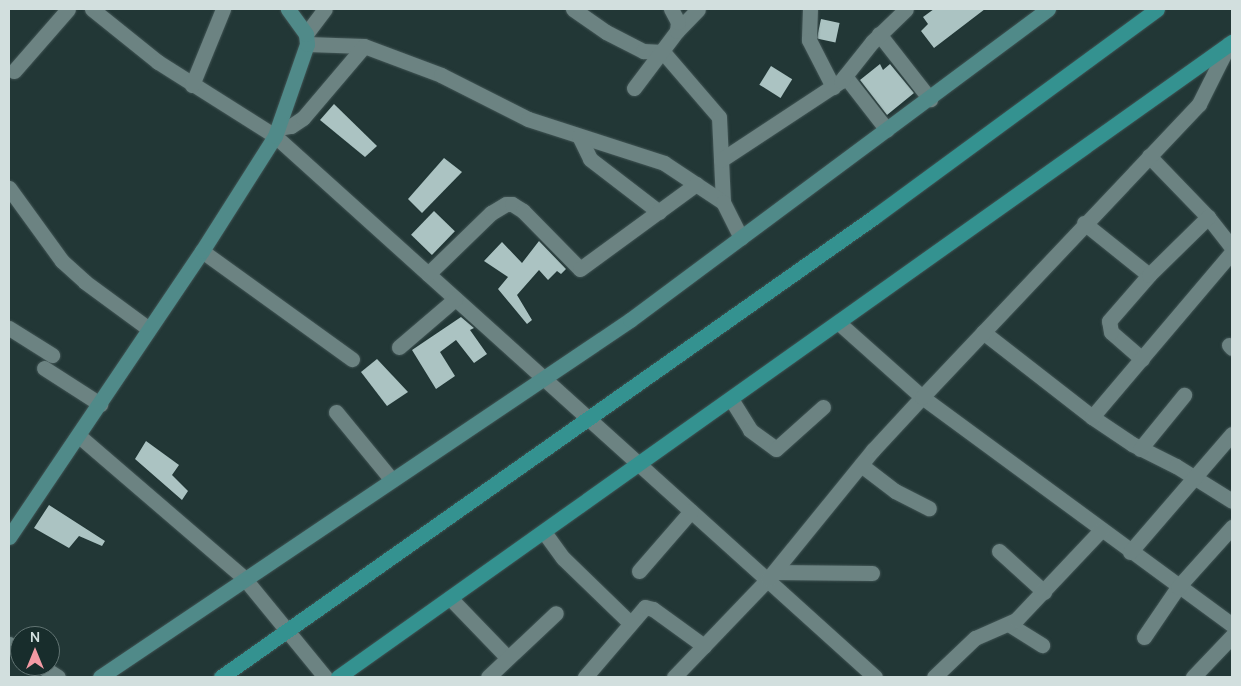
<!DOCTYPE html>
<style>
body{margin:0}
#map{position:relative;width:1241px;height:686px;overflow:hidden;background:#223736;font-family:Manrope,sans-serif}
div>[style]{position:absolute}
.building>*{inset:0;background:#abc3c2;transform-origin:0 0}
.roads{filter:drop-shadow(0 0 1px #415454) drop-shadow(0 0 1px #415454)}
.street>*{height:15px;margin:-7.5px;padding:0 7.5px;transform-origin:7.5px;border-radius:7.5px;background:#6c8382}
.secondary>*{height:15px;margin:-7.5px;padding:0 7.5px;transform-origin:7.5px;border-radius:7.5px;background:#508a89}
.primary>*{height:15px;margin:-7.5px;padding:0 7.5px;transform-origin:7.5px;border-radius:7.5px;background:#349290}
span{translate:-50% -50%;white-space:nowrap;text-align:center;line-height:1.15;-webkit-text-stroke:5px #182d2c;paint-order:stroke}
.frame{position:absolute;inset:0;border:10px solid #d2dfde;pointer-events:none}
.north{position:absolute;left:10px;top:626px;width:50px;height:50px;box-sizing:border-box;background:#182d2c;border:1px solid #627473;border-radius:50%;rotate:0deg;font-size:14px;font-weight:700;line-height:20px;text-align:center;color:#d2dfde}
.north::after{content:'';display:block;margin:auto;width:18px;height:22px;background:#f49aa4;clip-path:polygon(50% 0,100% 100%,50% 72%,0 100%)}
</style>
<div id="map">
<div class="building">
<i style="clip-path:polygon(934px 9px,985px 9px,934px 48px,921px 31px,928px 24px,923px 17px)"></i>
<i style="left:821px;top:19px;width:19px;height:20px;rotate:12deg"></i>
<i style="clip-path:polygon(880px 64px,883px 70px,890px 64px,914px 93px,887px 115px,860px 80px)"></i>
<i style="left:771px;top:66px;width:25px;height:22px;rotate:32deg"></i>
<i style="clip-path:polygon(334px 104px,377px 146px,365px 157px,320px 120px)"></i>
<i style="clip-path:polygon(444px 158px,462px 172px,422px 213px,408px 199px)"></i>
<i style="left:434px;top:211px;width:29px;height:33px;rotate:44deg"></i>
<i style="clip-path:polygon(539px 241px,566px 269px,561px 274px,557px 271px,548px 280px,539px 270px,517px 295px,532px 320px,527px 324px,498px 289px,508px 277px,484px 261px,502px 242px,522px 263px)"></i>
<i style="clip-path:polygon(461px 317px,474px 328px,470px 330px,487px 354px,474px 363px,456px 340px,440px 352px,455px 376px,436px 389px,412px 350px)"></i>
<i style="clip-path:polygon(377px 359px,408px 392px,387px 406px,361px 372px)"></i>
<i style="clip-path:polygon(146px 441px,179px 465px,172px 475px,188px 491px,182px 500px,135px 459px)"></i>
<i style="clip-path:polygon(49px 505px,105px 541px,102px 546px,79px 536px,69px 548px,34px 528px)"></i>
</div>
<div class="roads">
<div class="street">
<i style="left:92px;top:9px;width:85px;rotate:38.8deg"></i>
<i style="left:158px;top:62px;width:138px;rotate:32.3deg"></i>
<i style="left:275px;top:136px;width:808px;rotate:42.04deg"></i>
<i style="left:573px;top:9px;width:40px;rotate:34.9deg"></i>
<i style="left:606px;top:32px;width:42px;rotate:27.2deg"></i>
<i style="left:643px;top:51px;width:20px;rotate:3deg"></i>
<i style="left:663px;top:52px;width:86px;rotate:49.3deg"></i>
<i style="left:719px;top:117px;width:85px;rotate:87.3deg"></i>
<i style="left:810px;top:9px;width:31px;rotate:92deg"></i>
<i style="left:809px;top:40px;width:53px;rotate:62.9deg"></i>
<i style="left:677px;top:31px;width:30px;rotate:-46deg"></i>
<i style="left:306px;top:34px;width:31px;rotate:-53deg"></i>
<i style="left:879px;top:34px;width:83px;rotate:51.9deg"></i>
<i style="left:307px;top:44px;width:57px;rotate:2deg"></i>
<i style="left:364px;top:46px;width:82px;rotate:20.6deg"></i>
<i style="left:441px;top:75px;width:97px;rotate:26.8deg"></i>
<i style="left:528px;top:119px;width:143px;rotate:17.9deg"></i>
<i style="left:664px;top:163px;width:71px;rotate:33.5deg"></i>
<i style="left:723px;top:202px;width:40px;rotate:63.4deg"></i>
<i style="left:14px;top:71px;width:82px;rotate:-48.9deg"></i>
<i style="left:845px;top:76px;width:68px;rotate:52.1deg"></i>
<i style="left:192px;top:85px;width:82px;rotate:-67.8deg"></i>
<i style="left:634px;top:88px;width:71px;rotate:-53deg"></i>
<i style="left:677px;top:31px;width:9px;rotate:-84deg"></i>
<i style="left:678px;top:22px;width:15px;rotate:-118deg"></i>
<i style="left:278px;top:128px;width:13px;rotate:-9deg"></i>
<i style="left:291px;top:126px;width:14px;rotate:-34deg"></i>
<i style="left:303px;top:118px;width:94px;rotate:-49.7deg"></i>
<i style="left:579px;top:136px;width:25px;rotate:64deg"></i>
<i style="left:590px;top:159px;width:87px;rotate:37.5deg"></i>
<i style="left:1149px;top:156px;width:85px;rotate:46deg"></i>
<i style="left:1208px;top:217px;width:39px;rotate:52deg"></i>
<i style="left:721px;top:160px;width:144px;rotate:-33.4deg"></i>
<i style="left:841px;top:81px;width:50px;rotate:-51.5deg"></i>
<i style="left:872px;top:42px;width:47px;rotate:-44.1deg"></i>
<i style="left:9px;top:188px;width:90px;rotate:54deg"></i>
<i style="left:62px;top:261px;width:31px;rotate:42deg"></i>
<i style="left:85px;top:282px;width:79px;rotate:36.3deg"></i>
<i style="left:1084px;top:223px;width:83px;rotate:38.7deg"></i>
<i style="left:202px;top:251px;width:185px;rotate:35.8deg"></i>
<i style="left:428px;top:274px;width:88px;rotate:-44.1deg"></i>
<i style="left:491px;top:213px;width:17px;rotate:-31deg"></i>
<i style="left:506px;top:204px;width:6px"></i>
<i style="left:512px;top:204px;width:13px;rotate:32deg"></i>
<i style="left:523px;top:211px;width:81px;rotate:45.5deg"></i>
<i style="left:580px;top:269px;width:144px;rotate:-36.2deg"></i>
<i style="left:840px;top:324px;width:110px;rotate:41.7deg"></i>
<i style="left:922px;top:397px;width:385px;rotate:36.3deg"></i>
<i style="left:9px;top:328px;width:51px;rotate:32.1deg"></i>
<i style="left:983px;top:332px;width:138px;rotate:37.9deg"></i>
<i style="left:1092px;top:417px;width:48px;rotate:34deg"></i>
<i style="left:1132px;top:444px;width:49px;rotate:26.6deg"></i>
<i style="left:1176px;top:466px;width:66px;rotate:32deg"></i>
<i style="left:1229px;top:345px;width:4px;rotate:45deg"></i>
<i style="left:399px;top:347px;width:74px;rotate:-40.6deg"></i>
<i style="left:1142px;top:359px;width:41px;rotate:-138.9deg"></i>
<i style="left:1111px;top:332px;width:11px;rotate:-100deg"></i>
<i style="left:1109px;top:321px;width:61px;rotate:-49deg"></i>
<i style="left:1149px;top:275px;width:83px;rotate:-44.5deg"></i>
<i style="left:44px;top:368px;width:67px;rotate:32.7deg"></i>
<i style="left:731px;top:399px;width:36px;rotate:58deg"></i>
<i style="left:750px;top:430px;width:32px;rotate:36deg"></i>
<i style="left:776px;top:449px;width:63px;rotate:-41.8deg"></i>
<i style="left:336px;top:412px;width:87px;rotate:50.6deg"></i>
<i style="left:1092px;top:417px;width:216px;rotate:-49.7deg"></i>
<i style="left:79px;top:436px;width:218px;rotate:40.7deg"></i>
<i style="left:244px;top:578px;width:128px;rotate:50.7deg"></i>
<i style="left:1140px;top:449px;width:70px;rotate:-50.8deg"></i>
<i style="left:861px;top:465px;width:43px;rotate:37.4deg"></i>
<i style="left:895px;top:491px;width:38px;rotate:27deg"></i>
<i style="left:544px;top:532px;width:32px;rotate:54deg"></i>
<i style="left:563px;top:558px;width:93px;rotate:44.1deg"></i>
<i style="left:999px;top:551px;width:61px;rotate:42.3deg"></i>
<i style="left:1130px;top:552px;width:156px;rotate:-49.2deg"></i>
<i style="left:639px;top:571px;width:79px;rotate:-49.1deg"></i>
<i style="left:774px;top:572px;width:98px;rotate:0.6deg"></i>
<i style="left:450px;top:598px;width:83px;rotate:46deg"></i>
<i style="left:1010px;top:625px;width:38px;rotate:32deg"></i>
<i style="left:1144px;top:637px;width:60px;rotate:-55.8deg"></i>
<i style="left:1178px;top:587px;width:81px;rotate:-48deg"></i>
<i style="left:9px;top:644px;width:14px;rotate:36deg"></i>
<i style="left:41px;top:666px;width:20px;rotate:33deg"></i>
<i style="left:488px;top:677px;width:93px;rotate:-43.3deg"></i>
<i style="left:585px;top:677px;width:92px;rotate:-49.4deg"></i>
<i style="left:645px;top:607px;width:8px;rotate:14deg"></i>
<i style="left:653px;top:609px;width:63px;rotate:36deg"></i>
<i style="left:674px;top:677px;width:136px;rotate:-46.2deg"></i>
<i style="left:768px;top:579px;width:166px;rotate:-50.9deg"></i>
<i style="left:873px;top:450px;width:72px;rotate:-47.2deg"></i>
<i style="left:922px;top:397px;width:403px;rotate:-46.6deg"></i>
<i style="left:1199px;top:104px;width:67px;rotate:-63.4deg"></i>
<i style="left:934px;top:677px;width:57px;rotate:-43.6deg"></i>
<i style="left:975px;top:638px;width:45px;rotate:-23.7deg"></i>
<i style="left:1016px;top:620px;width:124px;rotate:-46.6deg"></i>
<i style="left:1193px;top:677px;width:57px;rotate:-46.4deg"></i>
</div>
<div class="secondary">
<i style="left:9px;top:537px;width:345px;rotate:-56deg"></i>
<i style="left:202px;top:251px;width:136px;rotate:-57.6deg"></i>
<i style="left:275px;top:136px;width:97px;rotate:-70.8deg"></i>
<i style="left:307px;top:44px;width:10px;rotate:-96deg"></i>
<i style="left:306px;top:34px;width:31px;rotate:-126deg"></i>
<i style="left:100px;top:677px;width:639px;rotate:-33.96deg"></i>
<i style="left:630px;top:320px;width:521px;rotate:-36.65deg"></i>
</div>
<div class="primary">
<i style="left:221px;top:677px;width:799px;rotate:-35.16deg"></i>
<i style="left:874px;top:217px;width:351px;rotate:-36.3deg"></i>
<i style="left:338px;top:677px;width:1097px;rotate:-35.39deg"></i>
</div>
</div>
<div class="frame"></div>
<div class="north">N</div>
</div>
